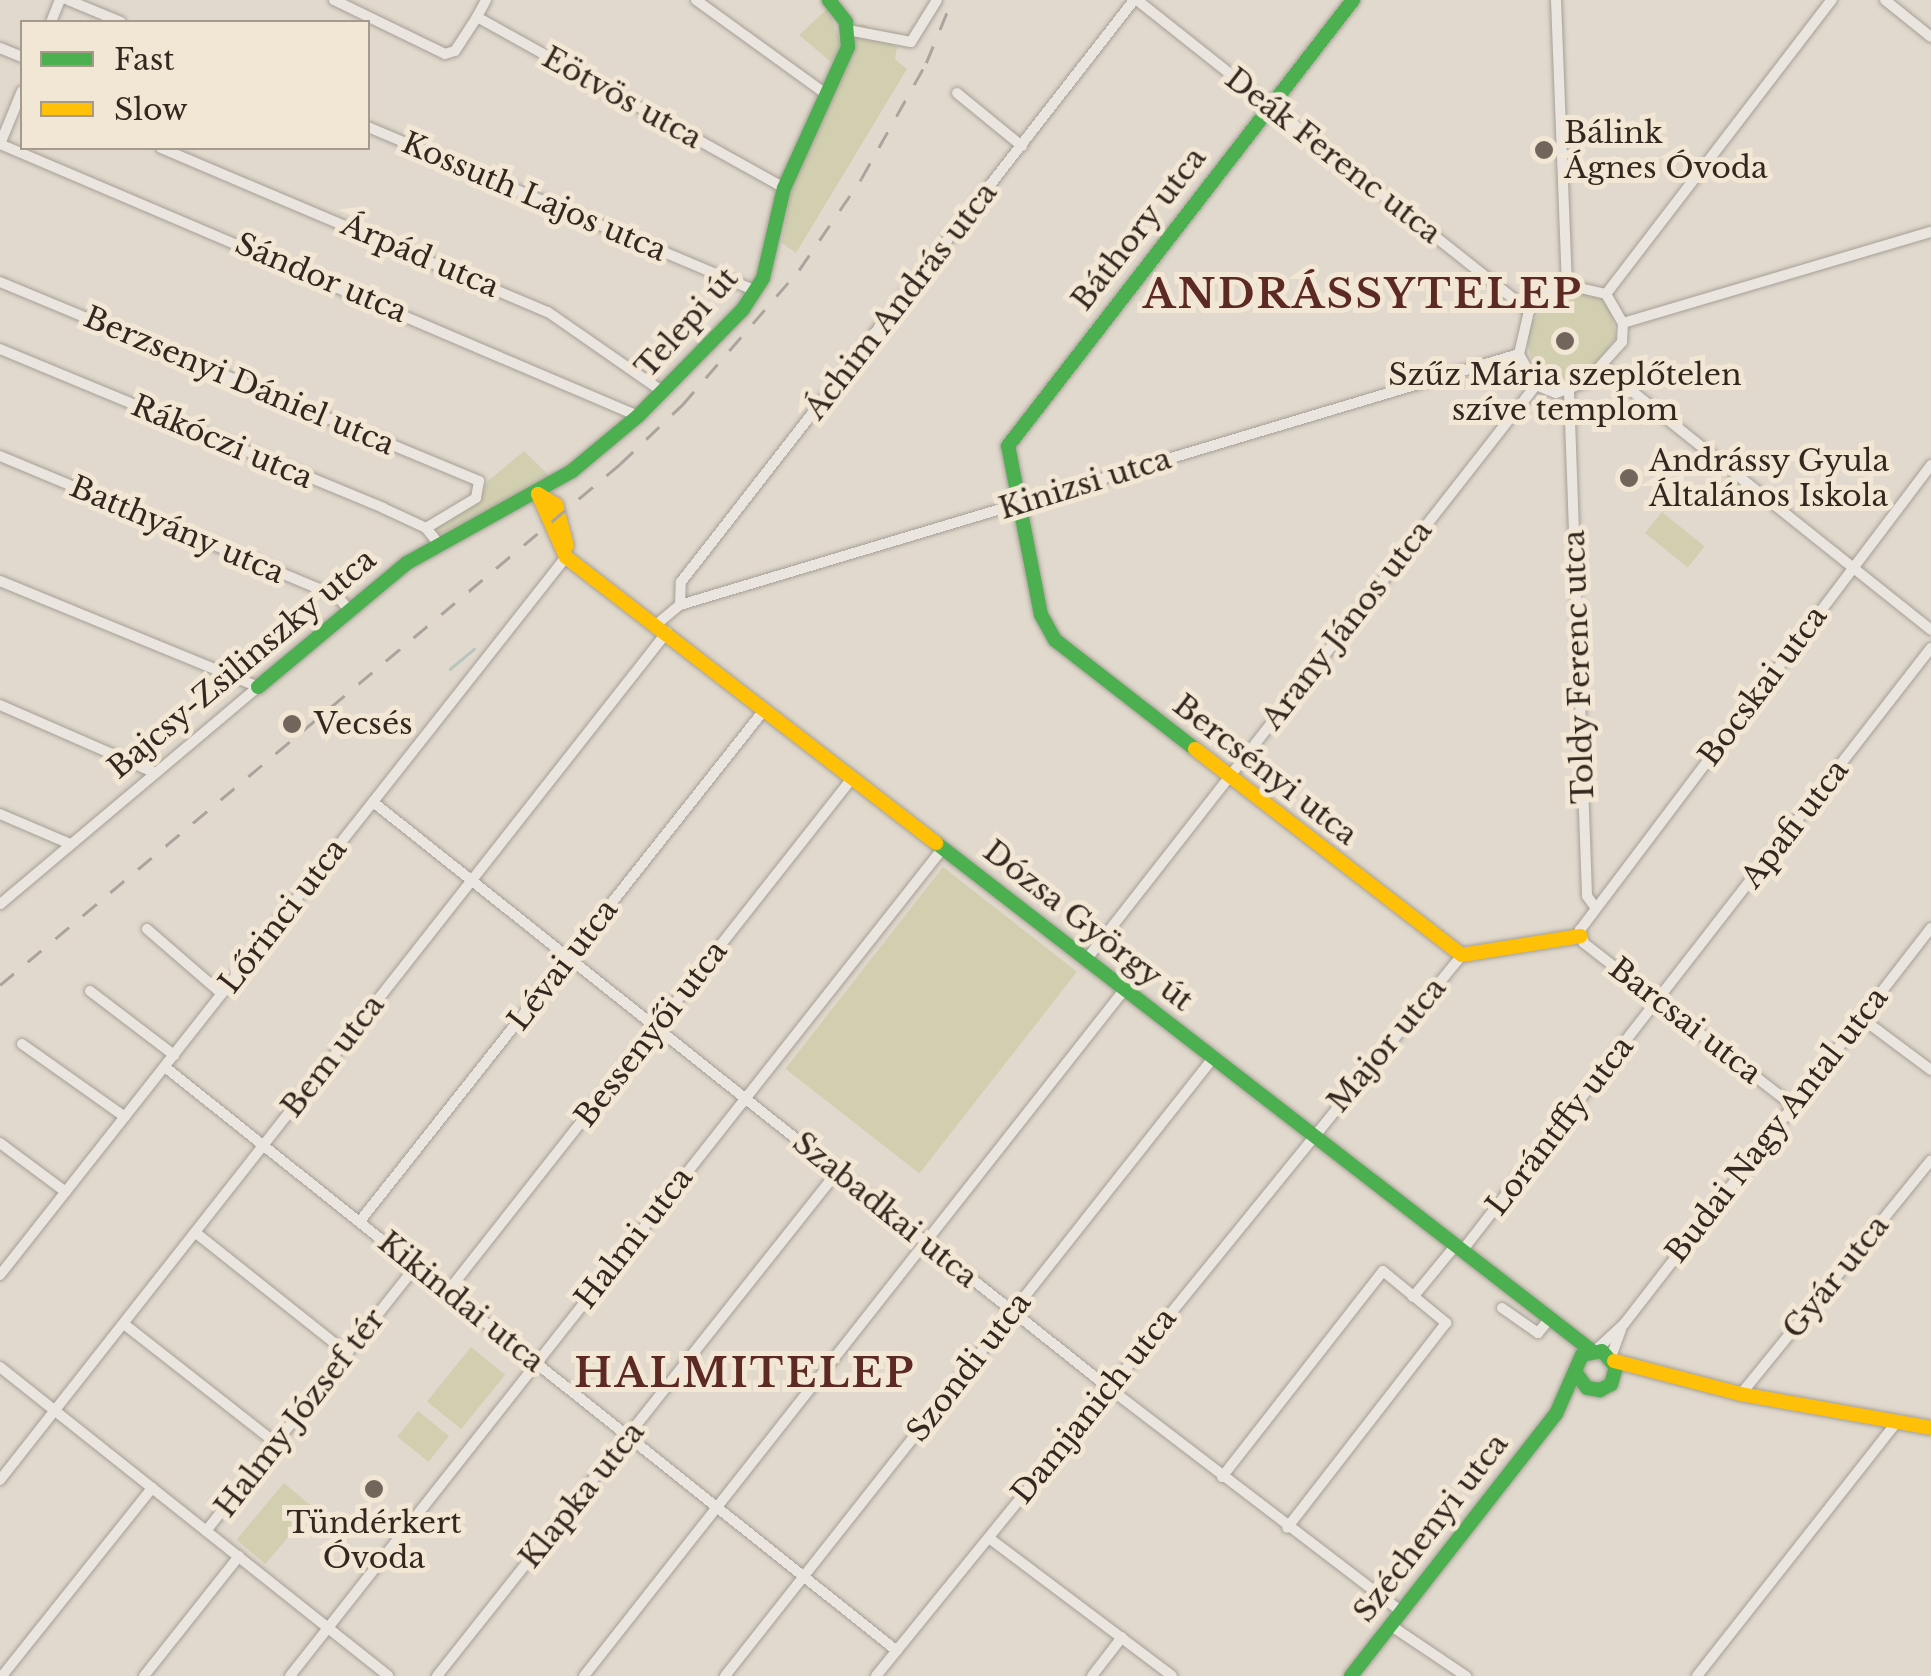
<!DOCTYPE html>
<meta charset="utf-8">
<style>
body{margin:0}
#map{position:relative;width:1931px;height:1676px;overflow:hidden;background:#e1d9cd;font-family:"Libre Baskerville",serif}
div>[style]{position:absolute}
.green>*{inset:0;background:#d2cfb1;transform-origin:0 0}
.stream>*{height:2.5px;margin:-1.25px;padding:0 1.25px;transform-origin:1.25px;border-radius:1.25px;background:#b8c5bc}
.roads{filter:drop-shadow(0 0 2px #a69f96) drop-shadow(0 0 2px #a69f96)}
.street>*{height:10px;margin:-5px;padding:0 5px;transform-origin:5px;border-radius:5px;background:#eae5de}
.fast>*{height:14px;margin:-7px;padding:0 7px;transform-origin:7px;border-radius:7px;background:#4caf50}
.slow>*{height:14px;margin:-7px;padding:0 7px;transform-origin:7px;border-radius:7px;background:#ffc107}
.rail>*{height:2.5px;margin-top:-1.25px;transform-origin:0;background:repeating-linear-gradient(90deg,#aaa49e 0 18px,transparent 0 36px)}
.dots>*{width:28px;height:28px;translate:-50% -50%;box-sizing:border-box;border:5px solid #f2e6d4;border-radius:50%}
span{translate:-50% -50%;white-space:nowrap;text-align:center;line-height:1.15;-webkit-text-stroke:10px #f2e6d4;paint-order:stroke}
.street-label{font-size:30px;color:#34271f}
.poi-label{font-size:30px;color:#34271f}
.left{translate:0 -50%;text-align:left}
.district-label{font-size:40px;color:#5c2923;font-weight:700;letter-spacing:2.5px}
.legend{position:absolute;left:20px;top:20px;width:350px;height:130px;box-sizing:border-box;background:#f2e6d4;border:2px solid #a69a8c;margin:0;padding:12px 18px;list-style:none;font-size:30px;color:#34271f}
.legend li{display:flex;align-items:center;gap:20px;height:50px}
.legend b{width:50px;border:2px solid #a69a8c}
</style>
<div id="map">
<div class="green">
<i style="clip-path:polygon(828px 8px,841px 44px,832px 63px,799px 35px)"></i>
<i style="clip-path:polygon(863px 24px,897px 47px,895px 59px,907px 69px,796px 253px,782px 243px,792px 183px,855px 26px)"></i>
<i style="clip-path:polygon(1572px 288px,1598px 294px,1610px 306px,1616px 337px,1598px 363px,1561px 386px,1535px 372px,1527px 342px,1529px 327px,1548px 300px)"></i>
<i style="clip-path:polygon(524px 451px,553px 479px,438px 535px,436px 526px,479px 500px,488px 481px)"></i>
<i style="left:1662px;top:512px;width:55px;height:27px;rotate:39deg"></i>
<i style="left:943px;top:867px;width:170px;height:256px;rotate:38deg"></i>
<i style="left:471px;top:1347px;width:44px;height:70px;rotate:39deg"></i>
<i style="left:418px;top:1411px;width:40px;height:33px;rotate:39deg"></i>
<i style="left:284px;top:1483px;width:38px;height:74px;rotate:40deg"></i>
</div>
<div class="stream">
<i style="left:450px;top:669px;width:31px;rotate:-40deg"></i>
</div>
<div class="roads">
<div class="street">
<i style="left:68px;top:0;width:57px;rotate:22.5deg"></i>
<i style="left:334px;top:0;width:123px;rotate:25.9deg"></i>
<i style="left:445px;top:54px;width:10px;rotate:-17deg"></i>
<i style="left:455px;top:51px;width:40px;rotate:-57.1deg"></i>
<i style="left:486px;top:0;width:19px;rotate:118deg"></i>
<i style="left:477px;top:17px;width:351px;rotate:29.1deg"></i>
<i style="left:696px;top:0;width:160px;rotate:35.9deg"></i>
<i style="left:1137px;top:0;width:500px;rotate:38.43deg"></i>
<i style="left:1556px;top:0;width:285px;rotate:87.8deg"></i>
<i style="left:1885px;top:0;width:59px;rotate:38.8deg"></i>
<i style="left:51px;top:22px;width:24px;rotate:-68deg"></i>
<i style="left:848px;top:30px;width:64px;rotate:10.8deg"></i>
<i style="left:911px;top:42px;width:49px;rotate:-58.2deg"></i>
<i style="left:0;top:48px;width:24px;rotate:22deg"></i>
<i style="left:957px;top:93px;width:84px;rotate:39.2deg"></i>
<i style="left:368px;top:127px;width:421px;rotate:22.9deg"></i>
<i style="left:0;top:144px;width:694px;rotate:23.09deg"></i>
<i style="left:0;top:144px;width:57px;rotate:-67.5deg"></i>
<i style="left:161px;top:148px;width:420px;rotate:23deg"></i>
<i style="left:548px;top:312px;width:140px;rotate:34.8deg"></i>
<i style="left:0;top:282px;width:519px;rotate:22.56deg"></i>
<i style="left:479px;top:481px;width:17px;rotate:100deg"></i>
<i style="left:476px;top:498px;width:58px;rotate:149deg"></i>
<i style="left:1567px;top:285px;width:40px;rotate:13deg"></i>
<i style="left:1606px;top:294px;width:34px;rotate:60deg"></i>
<i style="left:1623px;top:323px;width:19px;rotate:93deg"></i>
<i style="left:1622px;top:342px;width:54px;rotate:132deg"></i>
<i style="left:1586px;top:382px;width:32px;rotate:160deg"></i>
<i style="left:1556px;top:393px;width:22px;rotate:-158deg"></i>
<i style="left:1536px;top:385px;width:35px;rotate:-119deg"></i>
<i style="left:1519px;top:354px;width:44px;rotate:-76.9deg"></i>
<i style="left:1529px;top:311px;width:26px;rotate:-50deg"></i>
<i style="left:1546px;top:291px;width:22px;rotate:-16deg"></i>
<i style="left:1606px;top:294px;width:371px;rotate:-52.5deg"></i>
<i style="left:1623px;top:323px;width:321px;rotate:-16.5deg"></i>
<i style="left:0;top:349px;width:415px;rotate:22.5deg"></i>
<i style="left:383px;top:508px;width:47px;rotate:24.9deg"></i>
<i style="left:426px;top:528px;width:19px;rotate:51deg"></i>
<i style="left:1603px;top:368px;width:420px;rotate:38.6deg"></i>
<i style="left:1569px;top:392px;width:504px;rotate:87.95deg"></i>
<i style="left:1587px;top:896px;width:14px;rotate:54deg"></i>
<i style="left:0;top:456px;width:366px;rotate:22.6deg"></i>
<i style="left:338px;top:597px;width:17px;rotate:50deg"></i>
<i style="left:0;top:581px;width:279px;rotate:22.3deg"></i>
<i style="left:258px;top:687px;width:337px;rotate:139.9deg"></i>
<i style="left:680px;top:605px;width:23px;rotate:-88deg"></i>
<i style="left:681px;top:582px;width:738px;rotate:-52.1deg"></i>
<i style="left:657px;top:624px;width:30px;rotate:-40deg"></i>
<i style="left:680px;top:605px;width:876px;rotate:-16.66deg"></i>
<i style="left:0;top:705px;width:170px;rotate:23.6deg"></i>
<i style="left:373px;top:802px;width:941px;rotate:38.53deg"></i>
<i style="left:1109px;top:1388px;width:367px;rotate:37.4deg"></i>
<i style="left:0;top:814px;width:76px;rotate:23.2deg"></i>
<i style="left:147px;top:929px;width:99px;rotate:40.9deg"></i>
<i style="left:1086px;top:960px;width:730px;rotate:-51.95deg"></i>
<i style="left:90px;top:991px;width:106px;rotate:37.3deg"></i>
<i style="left:1860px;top:1017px;width:89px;rotate:36.7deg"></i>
<i style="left:22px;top:1044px;width:126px;rotate:35.3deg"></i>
<i style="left:165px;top:1067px;width:936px;rotate:38.58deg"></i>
<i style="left:1792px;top:1105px;width:264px;rotate:-142.1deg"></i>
<i style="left:1584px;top:943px;width:14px;rotate:-107deg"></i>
<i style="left:1580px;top:930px;width:583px;rotate:-52.95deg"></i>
<i style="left:0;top:1143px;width:82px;rotate:36.6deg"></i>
<i style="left:360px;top:1221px;width:653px;rotate:-51.66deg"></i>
<i style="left:196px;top:1233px;width:193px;rotate:38.5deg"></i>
<i style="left:1462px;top:1251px;width:764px;rotate:-52.13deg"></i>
<i style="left:0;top:1275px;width:914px;rotate:-51.75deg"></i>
<i style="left:448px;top:1291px;width:654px;rotate:-51.76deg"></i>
<i style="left:1413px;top:1297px;width:66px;rotate:-50.5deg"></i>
<i style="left:1502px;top:1308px;width:44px;rotate:34.8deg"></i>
<i style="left:1538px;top:1333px;width:19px;rotate:-51deg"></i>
<i style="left:124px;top:1324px;width:193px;rotate:38.1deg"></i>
<i style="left:1596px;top:1350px;width:38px;rotate:-43deg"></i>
<i style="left:1624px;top:1324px;width:501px;rotate:-52.22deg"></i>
<i style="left:1611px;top:1357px;width:30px;rotate:-70deg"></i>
<i style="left:0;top:1367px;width:496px;rotate:38.5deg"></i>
<i style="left:1741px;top:1394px;width:301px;rotate:-50.9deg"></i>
<i style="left:1222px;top:1477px;width:261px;rotate:-52deg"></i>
<i style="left:1383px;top:1271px;width:82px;rotate:39.5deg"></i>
<i style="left:1446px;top:1323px;width:259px;rotate:127.8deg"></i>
<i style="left:0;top:1480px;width:1079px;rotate:-51.81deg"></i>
<i style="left:206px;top:1531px;width:338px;rotate:-51.6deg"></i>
<i style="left:989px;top:1538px;width:229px;rotate:37deg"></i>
<i style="left:1390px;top:1625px;width:92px;rotate:33.9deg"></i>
<i style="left:2px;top:1676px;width:241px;rotate:-51.4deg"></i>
<i style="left:144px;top:1676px;width:153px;rotate:-51.6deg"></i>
<i style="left:290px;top:1676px;width:1055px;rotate:-51.74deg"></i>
<i style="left:437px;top:1676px;width:643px;rotate:-51.56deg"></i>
<i style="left:584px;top:1676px;width:873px;rotate:-51.79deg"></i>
<i style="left:725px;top:1676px;width:787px;rotate:-51.7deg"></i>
<i style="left:876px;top:1676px;width:929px;rotate:-50.9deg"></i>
<i style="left:1092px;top:1676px;width:49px;rotate:-52.4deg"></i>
<i style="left:1697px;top:1676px;width:325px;rotate:-51.8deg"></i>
</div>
<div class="fast">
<i style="left:258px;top:687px;width:194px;rotate:-39.8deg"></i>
<i style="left:407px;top:563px;width:189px;rotate:-29.1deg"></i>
<i style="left:572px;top:471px;width:86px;rotate:-39.8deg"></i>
<i style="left:638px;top:416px;width:150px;rotate:-45.5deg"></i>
<i style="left:743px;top:309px;width:37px;rotate:-57deg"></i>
<i style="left:763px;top:278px;width:92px;rotate:-76.9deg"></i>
<i style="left:784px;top:188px;width:155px;rotate:-65.6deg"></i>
<i style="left:848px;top:47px;width:25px;rotate:-95deg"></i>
<i style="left:846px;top:22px;width:28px;rotate:-128deg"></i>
<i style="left:1195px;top:749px;width:177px;rotate:-142.1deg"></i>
<i style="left:1055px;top:640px;width:29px;rotate:-119deg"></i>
<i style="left:1041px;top:615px;width:172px;rotate:-101deg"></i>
<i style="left:1008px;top:446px;width:564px;rotate:-52.28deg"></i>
<i style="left:936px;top:843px;width:830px;rotate:37.75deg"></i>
<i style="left:1351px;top:1676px;width:333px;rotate:-52deg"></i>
<i style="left:1556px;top:1414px;width:64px;rotate:-66.2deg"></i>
<i style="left:1582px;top:1355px;width:20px;rotate:-11deg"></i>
<i style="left:1602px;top:1351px;width:21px;rotate:49deg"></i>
<i style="left:1616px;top:1367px;width:18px;rotate:106deg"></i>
<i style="left:1611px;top:1384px;width:13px;rotate:151deg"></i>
<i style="left:1600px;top:1390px;width:13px;rotate:-171deg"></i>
<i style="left:1587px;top:1388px;width:17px;rotate:-126deg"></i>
</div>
<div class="slow">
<i style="left:538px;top:494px;width:69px;rotate:66deg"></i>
<i style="left:566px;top:557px;width:468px;rotate:37.7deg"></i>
<i style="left:538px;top:494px;width:21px;rotate:31deg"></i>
<i style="left:556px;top:505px;width:42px;rotate:75deg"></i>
<i style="left:1195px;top:749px;width:337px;rotate:37.7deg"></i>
<i style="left:1462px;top:955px;width:120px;rotate:-9.1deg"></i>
<i style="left:1614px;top:1361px;width:131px;rotate:14.6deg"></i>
<i style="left:1741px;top:1394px;width:193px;rotate:10.1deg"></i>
</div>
</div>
<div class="rail">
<i style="left:0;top:985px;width:810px;rotate:-40.04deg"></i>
<i style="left:620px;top:464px;width:86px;rotate:-43.6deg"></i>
<i style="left:682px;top:405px;width:179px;rotate:-49.1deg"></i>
<i style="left:799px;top:270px;width:110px;rotate:-55.7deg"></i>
<i style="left:861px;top:179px;width:133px;rotate:-60.7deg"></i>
<i style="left:926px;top:63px;width:68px;rotate:-67.6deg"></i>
</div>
<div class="dots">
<i style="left:1544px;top:150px;background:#71655c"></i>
<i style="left:1565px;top:341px;background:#71655c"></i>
<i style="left:1629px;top:478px;background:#71655c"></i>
<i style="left:292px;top:724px;background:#71655c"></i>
<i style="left:374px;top:1489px;background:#71655c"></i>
</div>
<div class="street-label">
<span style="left:622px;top:98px;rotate:29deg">Eötvös utca</span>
<span style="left:1333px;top:156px;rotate:38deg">Deák Ferenc utca</span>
<span style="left:534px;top:197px;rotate:23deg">Kossuth Lajos utca</span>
<span style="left:1139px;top:229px;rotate:-52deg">Báthory utca</span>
<span style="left:420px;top:256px;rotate:23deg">Árpád utca</span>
<span style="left:321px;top:278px;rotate:23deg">Sándor utca</span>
<span style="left:901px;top:301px;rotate:-52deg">Áchim András utca</span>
<span style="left:687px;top:323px;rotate:-48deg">Telepi út</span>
<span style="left:239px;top:381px;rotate:23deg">Berzsenyi Dániel utca</span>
<span style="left:222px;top:442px;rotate:23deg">Rákóczi utca</span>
<span style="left:1085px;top:484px;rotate:-17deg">Kinizsi utca</span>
<span style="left:177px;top:530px;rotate:23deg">Batthyány utca</span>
<span style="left:1347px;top:625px;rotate:-52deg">Arany János utca</span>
<span style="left:242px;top:664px;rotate:-40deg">Bajcsy-Zsilinszky utca</span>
<span style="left:1579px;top:667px;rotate:-92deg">Toldy Ferenc utca</span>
<span style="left:1763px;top:686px;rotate:-53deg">Bocskai utca</span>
<span style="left:1265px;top:770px;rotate:38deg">Bercsényi utca</span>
<span style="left:1795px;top:824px;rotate:-52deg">Apafi utca</span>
<span style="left:283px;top:916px;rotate:-52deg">Lőrinci utca</span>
<span style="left:1088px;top:926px;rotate:38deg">Dózsa György út</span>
<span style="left:563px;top:965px;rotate:-52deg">Lévai utca</span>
<span style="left:1685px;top:1021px;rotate:38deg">Barcsai utca</span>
<span style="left:651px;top:1034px;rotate:-52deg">Bessenyői utca</span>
<span style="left:1387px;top:1045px;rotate:-50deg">Major utca</span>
<span style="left:333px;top:1056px;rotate:-52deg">Bem utca</span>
<span style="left:1777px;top:1125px;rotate:-52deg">Budai Nagy Antal utca</span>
<span style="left:1560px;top:1126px;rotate:-52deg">Lorántffy utca</span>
<span style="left:885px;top:1210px;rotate:39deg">Szabadkai utca</span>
<span style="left:634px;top:1238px;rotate:-52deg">Halmi utca</span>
<span style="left:1836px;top:1277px;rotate:-51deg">Gyár utca</span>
<span style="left:461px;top:1302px;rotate:39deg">Kikindai utca</span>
<span style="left:969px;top:1367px;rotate:-52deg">Szondi utca</span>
<span style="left:1094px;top:1406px;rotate:-51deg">Damjanich utca</span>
<span style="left:300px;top:1413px;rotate:-52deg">Halmy József tér</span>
<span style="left:582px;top:1495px;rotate:-51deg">Klapka utca</span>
<span style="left:1431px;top:1528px;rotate:-52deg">Széchenyi utca</span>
</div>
<div class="poi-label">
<span class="left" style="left:1564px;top:150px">Bálink<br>Ágnes Óvoda</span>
<span style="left:1565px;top:392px">Szűz Mária szeplőtelen<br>szíve templom</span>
<span class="left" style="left:1649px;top:478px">Andrássy Gyula<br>Általános Iskola</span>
<span class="left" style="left:314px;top:724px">Vecsés</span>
<span style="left:374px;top:1540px">Tündérkert<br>Óvoda</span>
</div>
<div class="district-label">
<span style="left:1363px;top:294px">ANDRÁSSYTELEP</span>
<span style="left:745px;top:1373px">HALMITELEP</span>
</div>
<ul class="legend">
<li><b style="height:12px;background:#4caf50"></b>Fast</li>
<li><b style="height:12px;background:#ffc107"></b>Slow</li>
</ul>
</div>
